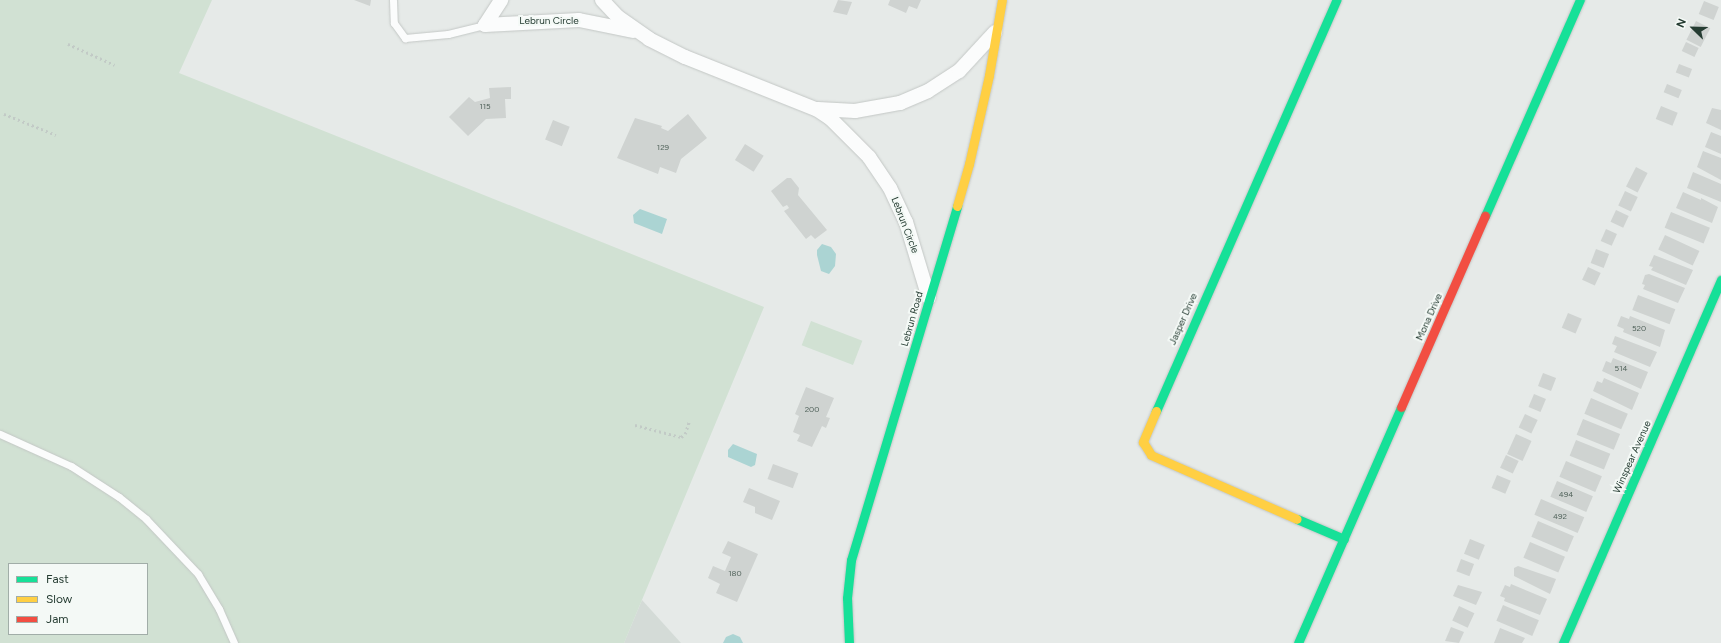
<!DOCTYPE html>
<style>
body{margin:0}
#map{position:relative;width:1721px;height:643px;overflow:hidden;background:#e6eae8;font-family:Figtree,sans-serif}
div>[style]{position:absolute}
.built>*{inset:0;background:#d4dbd7}
.green>*{inset:0;background:#d1e1d3;transform-origin:0 0}
.water>*{inset:0;background:#abd4d3}
.building>*{inset:0;background:#cfd3d1;transform-origin:0 0}
.path>*{height:2.5px;margin-top:-1.25px;transform-origin:0;background:repeating-linear-gradient(90deg,#c2cac6 0 2px,transparent 0 5px)}
.roads{filter:drop-shadow(0 0 1px #c3c7c5) drop-shadow(0 0 1px #c3c7c5)}
.lane>*{height:7px;margin:-3.5px;padding:0 3.5px;transform-origin:3.5px;border-radius:3.5px;background:#fbfcfc}
.street>*{height:14px;margin:-7px;padding:0 7px;transform-origin:7px;border-radius:7px;background:#fbfcfc}
.fast>*{height:9px;margin:-4.5px;padding:0 4.5px;transform-origin:4.5px;border-radius:4.5px;background:#16e098}
.slow>*{height:9px;margin:-4.5px;padding:0 4.5px;transform-origin:4.5px;border-radius:4.5px;background:#ffcf43}
.jam>*{height:9px;margin:-4.5px;padding:0 4.5px;transform-origin:4.5px;border-radius:4.5px;background:#f24e42}
span{translate:-50% -50%;white-space:nowrap;text-align:center;line-height:1.15;-webkit-text-stroke:4px #f4f9f6;paint-order:stroke}
.number-label{font-size:8px;color:#50625a}
.number-label span{-webkit-text-stroke-width:0}
.street-label{font-size:10px;color:#253c32}
.legend{position:absolute;left:8px;top:563px;width:140px;height:72px;box-sizing:border-box;background:#f4f9f6;border:1px solid #a1ada8;margin:0;padding:5px 7px;list-style:none;font-size:12px;color:#253c32}
.legend li{display:flex;align-items:center;gap:8px;height:20px}
.legend b{width:20px;border:1px solid #a1ada8}
.north{position:absolute;left:1673px;top:8px;width:40px;height:40px;-webkit-text-stroke:3px #f4f9f6;paint-order:stroke;rotate:293deg;font-size:11px;font-weight:700;line-height:16px;text-align:center;color:#253c32}
.north::after{content:'';display:block;margin:auto;width:14px;height:18px;background:#253c32;clip-path:polygon(50% 0,100% 100%,50% 72%,0 100%)}
</style>
<div id="map">
<div class="built">
<i style="clip-path:polygon(642px 600px,681px 643px,624px 643px)"></i>
</div>
<div class="green">
<i style="clip-path:polygon(evenodd,0 0,212px 0,179px 73px,764px 307px,624px 643px,0 643px,0 0,9px 564px,147px 564px,147px 634px,9px 634px,9px 564px)"></i>
<i style="left:811px;top:321px;width:55px;height:26px;rotate:21deg"></i>
</div>
<div class="water">
<i style="clip-path:polygon(640px 209px,667px 219px,662px 234px,634px 223px,633px 215px)"></i>
<i style="clip-path:polygon(822px 244px,831px 247px,836px 254px,835px 266px,829px 274px,821px 271px,817px 255px,817px 250px)"></i>
<i style="clip-path:polygon(733px 444px,757px 454px,755px 465px,751px 467px,728px 457px,728px 450px)"></i>
<i style="clip-path:polygon(733px 634px,740px 637px,743px 643px,723px 643px,726px 637px)"></i>
</div>
<div class="building">
<i style="clip-path:polygon(354px 0,371px 0,370px 6px)"></i>
<i style="clip-path:polygon(838px 0,852px 2px,847px 15px,833px 12px)"></i>
<i style="clip-path:polygon(890px 0,921px 0,917px 9px,909px 6px,906px 13px,888px 5px)"></i>
<i style="left:1704px;top:1px;width:16px;height:14px;rotate:22deg"></i>
<i style="left:1696px;top:21px;width:16px;height:21px;rotate:27deg"></i>
<i style="left:1686px;top:42px;width:14px;height:10px;rotate:25deg"></i>
<i style="left:1679px;top:64px;width:14px;height:9px;rotate:21deg"></i>
<i style="left:1667px;top:84px;width:16px;height:9px;rotate:22deg"></i>
<i style="clip-path:polygon(511px 87px,511px 99px,505px 99px,506px 118px,486px 119px,468px 136px,449px 117px,469px 97px,475px 102px,490px 98px,489px 88px)"></i>
<i style="left:1661px;top:106px;width:18px;height:14px;rotate:22deg"></i>
<i style="clip-path:polygon(1712px 108px,1721px 110px,1721px 130px,1706px 123px)"></i>
<i style="clip-path:polygon(688px 114px,707px 138px,681px 159px,676px 173px,660px 167px,658px 174px,617px 158px,635px 118px,662px 126px,661px 128px,668px 131px)"></i>
<i style="left:553px;top:120px;width:18px;height:21px;rotate:22deg"></i>
<i style="clip-path:polygon(1711px 132px,1721px 136px,1721px 154px,1705px 147px)"></i>
<i style="left:745px;top:144px;width:22px;height:19px;rotate:32deg"></i>
<i style="clip-path:polygon(1703px 151px,1721px 158px,1721px 180px,1697px 167px)"></i>
<i style="left:1636px;top:167px;width:13px;height:22px;rotate:27deg"></i>
<i style="clip-path:polygon(1693px 172px,1721px 184px,1721px 202px,1687px 188px)"></i>
<i style="clip-path:polygon(787px 178px,791px 178px,799px 188px,798px 195px,827px 230px,815px 239px,811px 235px,806px 239px,784px 211px,789px 208px,787px 205px,783px 207px,771px 191px)"></i>
<i style="left:1625px;top:191px;width:14px;height:16px;rotate:25deg"></i>
<i style="clip-path:polygon(1683px 192px,1701px 200px,1701px 198px,1718px 207px,1712px 223px,1676px 208px)"></i>
<i style="left:1616px;top:210px;width:14px;height:13px;rotate:25deg"></i>
<i style="left:1671px;top:212px;width:42px;height:17px;rotate:22deg"></i>
<i style="left:1606px;top:229px;width:12px;height:13px;rotate:24deg"></i>
<i style="left:1665px;top:235px;width:38px;height:16px;rotate:25deg"></i>
<i style="left:1596px;top:249px;width:14px;height:15px;rotate:21deg"></i>
<i style="clip-path:polygon(1654px 255px,1693px 270px,1686px 285px,1651px 270px,1653px 267px,1649px 266px)"></i>
<i style="left:1588px;top:267px;width:14px;height:14px;rotate:25deg"></i>
<i style="clip-path:polygon(1649px 274px,1685px 288px,1678px 303px,1643px 289px,1645px 285px,1642px 284px,1645px 275px)"></i>
<i style="left:1638px;top:295px;width:40px;height:16px;rotate:21deg"></i>
<i style="left:1568px;top:313px;width:15px;height:16px;rotate:23deg"></i>
<i style="clip-path:polygon(1621px 316px,1629px 319px,1630px 316px,1665px 330px,1660px 347px,1623px 332px,1624px 329px,1617px 326px)"></i>
<i style="clip-path:polygon(1615px 336px,1657px 352px,1650px 367px,1614px 352px,1617px 346px,1612px 344px)"></i>
<i style="clip-path:polygon(1613px 358px,1648px 372px,1641px 389px,1602px 371px,1606px 361px,1611px 363px)"></i>
<i style="left:1543px;top:373px;width:14px;height:14px;rotate:21deg"></i>
<i style="clip-path:polygon(1604px 378px,1639px 393px,1632px 410px,1593px 391px,1597px 381px,1602px 383px)"></i>
<i style="clip-path:polygon(806px 387px,834px 398px,826px 417px,830px 418px,826px 428px,822px 426px,812px 447px,797px 441px,800px 435px,793px 432px,799px 416px,795px 414px)"></i>
<i style="left:1534px;top:394px;width:13px;height:14px;rotate:23deg"></i>
<i style="left:1591px;top:398px;width:40px;height:17px;rotate:23deg"></i>
<i style="left:1525px;top:414px;width:14px;height:15px;rotate:25deg"></i>
<i style="left:1583px;top:419px;width:40px;height:17px;rotate:22deg"></i>
<i style="left:1516px;top:434px;width:17px;height:22px;rotate:24deg"></i>
<i style="left:1576px;top:440px;width:37px;height:17px;rotate:22deg"></i>
<i style="left:1506px;top:455px;width:14px;height:14px;rotate:25deg"></i>
<i style="left:1566px;top:461px;width:39px;height:17px;rotate:23deg"></i>
<i style="left:773px;top:464px;width:27px;height:16px;rotate:20deg"></i>
<i style="left:1497px;top:475px;width:15px;height:14px;rotate:23deg"></i>
<i style="left:1557px;top:481px;width:39px;height:17px;rotate:23deg"></i>
<i style="clip-path:polygon(749px 488px,780px 501px,772px 520px,755px 513px,755px 507px,743px 502px)"></i>
<i style="left:1541px;top:499px;width:47px;height:17px;rotate:23deg"></i>
<i style="left:1538px;top:521px;width:39px;height:17px;rotate:23deg"></i>
<i style="left:1470px;top:539px;width:16px;height:16px;rotate:22deg"></i>
<i style="clip-path:polygon(728px 541px,758px 554px,737px 602px,716px 593px,720px 584px,708px 578px,713px 566px,725px 571px,731px 557px,722px 553px)"></i>
<i style="left:1530px;top:542px;width:38px;height:17px;rotate:23deg"></i>
<i style="left:1461px;top:559px;width:14px;height:13px;rotate:21deg"></i>
<i style="clip-path:polygon(1518px 566px,1556px 579px,1550px 594px,1514px 576px,1514px 568px)"></i>
<i style="clip-path:polygon(1511px 584px,1547px 599px,1540px 615px,1504px 601px,1505px 598px,1500px 596px,1505px 585px,1510px 587px)"></i>
<i style="clip-path:polygon(1458px 585px,1482px 592px,1476px 605px,1453px 596px)"></i>
<i style="left:1503px;top:605px;width:39px;height:17px;rotate:23deg"></i>
<i style="left:1459px;top:606px;width:17px;height:16px;rotate:25deg"></i>
<i style="clip-path:polygon(1451px 627px,1464px 632px,1459px 643px,1445px 641px)"></i>
<i style="clip-path:polygon(1500px 628px,1525px 638px,1522px 643px,1494px 643px)"></i>
</div>
<div class="path">
<i style="left:68px;top:44px;width:51px;rotate:24.1deg"></i>
<i style="left:4px;top:114px;width:56px;rotate:22deg"></i>
<i style="left:635px;top:425px;width:48px;rotate:14.6deg"></i>
<i style="left:681px;top:437px;width:5px;rotate:-37deg"></i>
<i style="left:685px;top:434px;width:13px;rotate:-72deg"></i>
</div>
<div class="roads">
<div class="lane">
<i style="left:393px;top:0;width:23px;rotate:88deg"></i>
<i style="left:394px;top:23px;width:19px;rotate:54deg"></i>
<i style="left:405px;top:38px;width:43px;rotate:-5.3deg"></i>
<i style="left:448px;top:34px;width:38px;rotate:-14deg"></i>
<i style="left:0;top:434px;width:78px;rotate:24.3deg"></i>
<i style="left:71px;top:466px;width:57px;rotate:32.9deg"></i>
<i style="left:119px;top:497px;width:35px;rotate:39deg"></i>
<i style="left:146px;top:519px;width:76px;rotate:46.6deg"></i>
<i style="left:198px;top:574px;width:41px;rotate:59deg"></i>
<i style="left:219px;top:609px;width:37px;rotate:66deg"></i>
</div>
<div class="street">
<i style="left:602px;top:0;width:23px;rotate:47deg"></i>
<i style="left:618px;top:17px;width:38px;rotate:35deg"></i>
<i style="left:649px;top:39px;width:40px;rotate:26.6deg"></i>
<i style="left:685px;top:57px;width:141px;rotate:21.7deg"></i>
<i style="left:816px;top:109px;width:17px;rotate:33deg"></i>
<i style="left:830px;top:118px;width:55px;rotate:45deg"></i>
<i style="left:869px;top:157px;width:37px;rotate:56deg"></i>
<i style="left:890px;top:188px;width:38px;rotate:65deg"></i>
<i style="left:906px;top:222px;width:79px;rotate:73.2deg"></i>
<i style="left:485px;top:25px;width:94px;rotate:-3deg"></i>
<i style="left:579px;top:20px;width:55px;rotate:11.5deg"></i>
<i style="left:485px;top:25px;width:30px;rotate:-57deg"></i>
<i style="left:818px;top:109px;width:37px;rotate:3deg"></i>
<i style="left:855px;top:111px;width:46px;rotate:-10.1deg"></i>
<i style="left:900px;top:103px;width:30px;rotate:-23deg"></i>
<i style="left:928px;top:91px;width:37px;rotate:-33deg"></i>
<i style="left:959px;top:71px;width:53px;rotate:-47.3deg"></i>
</div>
<div class="fast">
<i style="left:1485px;top:216px;width:236px;rotate:-66.3deg"></i>
<i style="left:1156px;top:411px;width:449px;rotate:-66.3deg"></i>
<i style="left:1297px;top:519px;width:51px;rotate:23.1deg"></i>
<i style="left:849px;top:643px;width:45px;rotate:-92.5deg"></i>
<i style="left:847px;top:598px;width:38px;rotate:-84deg"></i>
<i style="left:851px;top:560px;width:370px;rotate:-73.3deg"></i>
<i style="left:1298px;top:643px;width:257px;rotate:-66.4deg"></i>
<i style="left:1563px;top:643px;width:396px;rotate:-66.5deg"></i>
</div>
<div class="slow">
<i style="left:957px;top:206px;width:44px;rotate:-74.1deg"></i>
<i style="left:969px;top:164px;width:91px;rotate:-77.3deg"></i>
<i style="left:989px;top:75px;width:76px;rotate:-80.2deg"></i>
<i style="left:1156px;top:411px;width:34px;rotate:113deg"></i>
<i style="left:1143px;top:442px;width:15px;rotate:58deg"></i>
<i style="left:1151px;top:455px;width:159px;rotate:23.7deg"></i>
</div>
<div class="jam">
<i style="left:1401px;top:407px;width:209px;rotate:-66.3deg"></i>
</div>
</div>
<div class="number-label">
<span style="left:485px;top:107px">115</span>
<span style="left:663px;top:148px">129</span>
<span style="left:1639px;top:329px">520</span>
<span style="left:1621px;top:369px">514</span>
<span style="left:812px;top:410px">200</span>
<span style="left:1566px;top:495px">494</span>
<span style="left:1560px;top:517px">492</span>
<span style="left:735px;top:574px">180</span>
</div>
<div class="street-label">
<span style="left:549px;top:21px">Lebrun Circle</span>
<span style="left:905px;top:225px;rotate:69deg">Lebrun Circle</span>
<span style="left:1429px;top:317px;rotate:-66deg">Mona Drive</span>
<span style="left:912px;top:319px;rotate:-74deg">Lebrun Road</span>
<span style="left:1183px;top:319px;rotate:-66deg">Jasper Drive</span>
<span style="left:1632px;top:457px;rotate:-66deg">Winspear Avenue</span>
</div>
<ul class="legend">
<li><b style="height:5px;background:#16e098"></b>Fast</li>
<li><b style="height:5px;background:#ffcf43"></b>Slow</li>
<li><b style="height:5px;background:#f24e42"></b>Jam</li>
</ul>
<div class="north">N</div>
</div>
